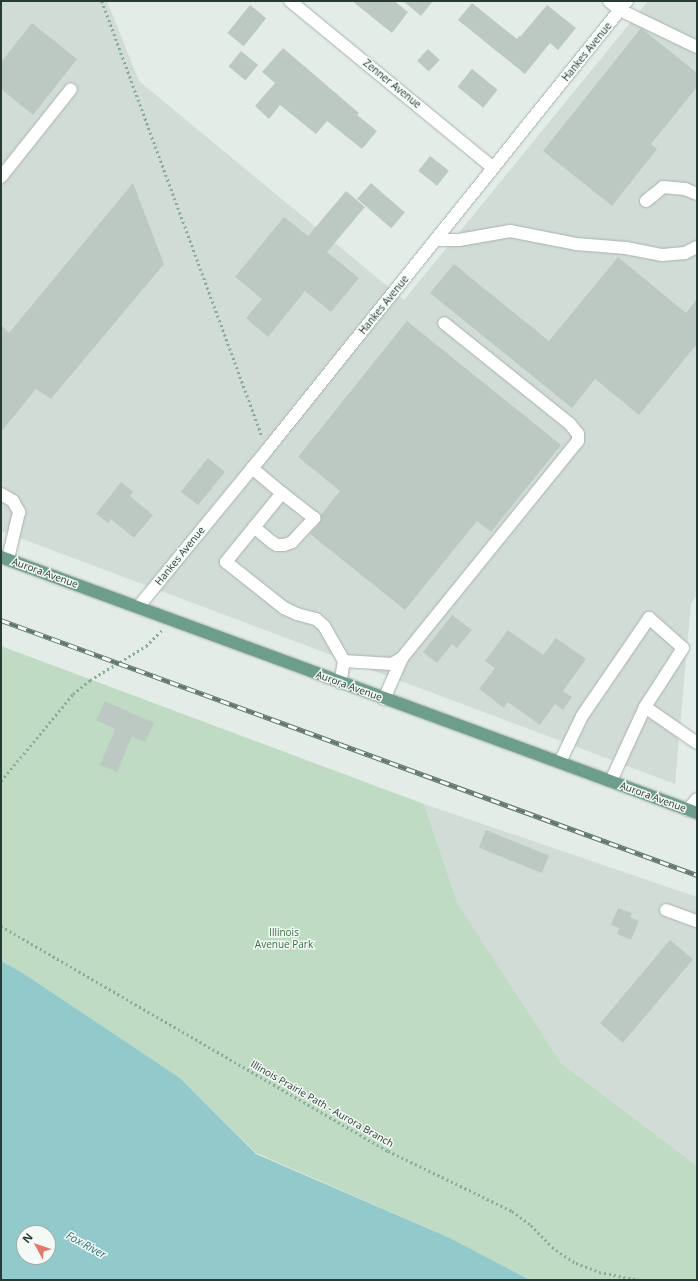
<!DOCTYPE html>
<style>
body{margin:0}
#map{position:relative;width:698px;height:1281px;overflow:hidden;background:#e4ece7;font-family:"Open Sans",sans-serif}
div>[style]{position:absolute}
.built>*{inset:0;background:#d2dcd6}
.green>*{inset:0;background:#bfdbc3}
.water>*{inset:0;background:#92c9cb}
.building>*{inset:0;background:#bcc9c3;transform-origin:0 0}
.path>*{height:2.5px;margin-top:-1.25px;transform-origin:0;background:repeating-linear-gradient(90deg,#88ac9c 0 2px,transparent 0 5px)}
.roads{filter:drop-shadow(0 0 1px #a7b3ad) drop-shadow(0 0 1px #a7b3ad)}
.minor>*{height:12px;margin:-6px;padding:0 6px;transform-origin:6px;border-radius:6px;background:#fff}
.major>*{height:12px;margin:-6px;padding:0 6px;transform-origin:6px;border-radius:6px;background:#6d9d8b}
.rail>*{height:4.5px;margin-top:-2.25px;transform-origin:0;background:repeating-linear-gradient(90deg,#f4f9f6 0 9px,#60776e 0 18px);box-sizing:border-box;border-block:1px solid #60776e}
span{translate:-50% -50%;white-space:nowrap;text-align:center;line-height:1.15;-webkit-text-stroke:3px #f4f9f6;paint-order:stroke}
.street-label{font-size:10px;color:#253b33}
.park-label{font-size:10px;color:#336e43}
.water-label{font-size:11px;color:#256e71;font-style:italic}
.frame{position:absolute;inset:0;border:2px solid #253b33;pointer-events:none}
.north{position:absolute;left:16px;top:1225px;width:40px;height:40px;box-sizing:border-box;background:#f4f9f6;border:1px solid #a1ada8;border-radius:50%;rotate:310deg;font-size:11px;font-weight:700;line-height:16px;text-align:center;color:#253b33}
.north::after{content:'';display:block;margin:auto;width:14px;height:18px;background:#e3796a;clip-path:polygon(50% 0,100% 100%,50% 72%,0 100%)}
</style>
<div id="map">
<div class="built">
<i style="clip-path:polygon(1px 1px,107px 1px,139px 81px,404px 300px,648px 1px,697px 1px,697px 595px,691px 603px,675px 784px,1px 531px)"></i>
<i style="clip-path:polygon(424px 804px,697px 897px,697px 1166px,561px 1063px,456px 903px)"></i>
</div>
<div class="green">
<i style="clip-path:polygon(1px 646px,424px 804px,457px 903px,561px 1063px,697px 1166px,697px 1280px,530px 1280px,450px 1238px,256px 1153px,180px 1078px,23px 973px,1px 961px)"></i>
</div>
<div class="water">
<i style="clip-path:polygon(evenodd,1px 961px,23px 973px,180px 1078px,256px 1154px,450px 1238px,530px 1280px,1px 1280px,1px 961px,24px 1233px,48px 1233px,48px 1257px,24px 1257px,24px 1233px)"></i>
</div>
<div class="building">
<i style="clip-path:polygon(352px 1px,394px 1px,408px 12px,392px 33px)"></i>
<i style="clip-path:polygon(403px 1px,433px 1px,421px 16px)"></i>
<i style="clip-path:polygon(472px 3px,517px 39px,519px 36px,520px 37px,547px 5px,576px 28px,558px 50px,550px 43px,525px 74px,458px 20px)"></i>
<i style="left:250px;top:5px;width:21px;height:36px;rotate:39deg"></i>
<i style="clip-path:polygon(32px 23px,77px 59px,33px 115px,1px 89px,1px 62px)"></i>
<i style="clip-path:polygon(641px 28px,697px 73px,697px 87px,651px 144px,657px 149px,612px 206px,543px 151px)"></i>
<i style="clip-path:polygon(283px 48px,359px 113px,357px 115px,377px 131px,362px 149px,327px 121px,316px 134px,280px 105px,269px 119px,255px 106px,275px 83px,262px 72px)"></i>
<i style="left:428px;top:49px;width:16px;height:16px;rotate:43deg"></i>
<i style="left:241px;top:51px;width:22px;height:20px;rotate:39deg"></i>
<i style="left:472px;top:69px;width:33px;height:23px;rotate:39deg"></i>
<i style="left:430px;top:156px;width:24px;height:19px;rotate:38deg"></i>
<i style="clip-path:polygon(133px 183px,164px 264px,51px 399px,36px 389px,1px 432px,1px 325px,9px 333px)"></i>
<i style="left:371px;top:183px;width:45px;height:21px;rotate:41deg"></i>
<i style="clip-path:polygon(346px 191px,365px 207px,327px 252px,359px 278px,331px 312px,305px 291px,268px 337px,246px 318px,262px 299px,235px 277px,284px 217px,308px 236px)"></i>
<i style="clip-path:polygon(618px 257px,686px 313px,697px 299px,697px 344px,639px 415px,595px 379px,572px 408px,430px 293px,454px 264px,549px 341px)"></i>
<i style="clip-path:polygon(407px 321px,561px 445px,491px 532px,477px 521px,405px 610px,310px 534px,320px 523px,321px 515px,340px 491px,298px 457px)"></i>
<i style="left:208px;top:458px;width:22px;height:43px;rotate:39deg"></i>
<i style="clip-path:polygon(121px 482px,133px 492px,130px 496px,153px 515px,134px 538px,111px 519px,108px 523px,96px 514px)"></i>
<i style="clip-path:polygon(452px 615px,472px 630px,457px 648px,452px 644px,437px 663px,423px 652px)"></i>
<i style="clip-path:polygon(508px 630px,543px 655px,556px 638px,586px 659px,563px 691px,572px 697px,563px 710px,555px 704px,540px 725px,508px 702px,504px 708px,479px 689px,495px 668px,485px 661px)"></i>
<i style="clip-path:polygon(105px 701px,154px 723px,145px 742px,132px 736px,117px 772px,100px 765px,115px 729px,96px 720px)"></i>
<i style="left:486px;top:830px;width:68px;height:19px;rotate:22deg"></i>
<i style="clip-path:polygon(618px 908px,632px 913px,630px 917px,639px 921px,631px 940px,617px 934px,619px 928px,611px 925px)"></i>
<i style="left:670px;top:940px;width:30px;height:109px;rotate:40deg"></i>
</div>
<div class="path">
<i style="left:102px;top:1px;width:463px;rotate:69.8deg"></i>
<i style="left:1px;top:781px;width:113px;rotate:-50.4deg"></i>
<i style="left:73px;top:694px;width:22px;rotate:-39deg"></i>
<i style="left:90px;top:680px;width:66px;rotate:-31.3deg"></i>
<i style="left:146px;top:646px;width:23px;rotate:-45deg"></i>
<i style="left:1px;top:926px;width:448px;rotate:30.2deg"></i>
<i style="left:388px;top:1151px;width:138px;rotate:25.8deg"></i>
<i style="left:512px;top:1211px;width:24px;rotate:36deg"></i>
<i style="left:531px;top:1225px;width:30px;rotate:46deg"></i>
<i style="left:552px;top:1247px;width:29px;rotate:34deg"></i>
<i style="left:576px;top:1263px;width:25px;rotate:21deg"></i>
<i style="left:599px;top:1272px;width:41px;rotate:11.3deg"></i>
</div>
<div class="roads">
<div class="minor">
<i style="left:290px;top:1px;width:263px;rotate:39.4deg"></i>
<i style="left:609px;top:1px;width:14px;rotate:39deg"></i>
<i style="left:620px;top:10px;width:85px;rotate:25.7deg"></i>
<i style="left:1px;top:177px;width:112px;rotate:-51.5deg"></i>
<i style="left:646px;top:201px;width:22px;rotate:-39deg"></i>
<i style="left:663px;top:187px;width:22px;rotate:5deg"></i>
<i style="left:685px;top:189px;width:13px;rotate:23deg"></i>
<i style="left:436px;top:240px;width:23px"></i>
<i style="left:459px;top:240px;width:52px;rotate:-10deg"></i>
<i style="left:510px;top:231px;width:67px;rotate:11.1deg"></i>
<i style="left:576px;top:244px;width:50px;rotate:4.6deg"></i>
<i style="left:626px;top:248px;width:37px;rotate:11deg"></i>
<i style="left:662px;top:255px;width:23px;rotate:-5deg"></i>
<i style="left:685px;top:253px;width:13px;rotate:-27deg"></i>
<i style="left:252px;top:468px;width:39px;rotate:40deg"></i>
<i style="left:282px;top:493px;width:89px;rotate:129.1deg"></i>
<i style="left:226px;top:562px;width:74px;rotate:38.4deg"></i>
<i style="left:284px;top:608px;width:14px;rotate:25deg"></i>
<i style="left:297px;top:614px;width:20px;rotate:15deg"></i>
<i style="left:316px;top:619px;width:11px;rotate:41deg"></i>
<i style="left:324px;top:626px;width:40px;rotate:60.3deg"></i>
<i style="left:344px;top:661px;width:22px;rotate:100deg"></i>
<i style="left:1px;top:494px;width:14px;rotate:30deg"></i>
<i style="left:13px;top:501px;width:13px;rotate:61deg"></i>
<i style="left:19px;top:512px;width:48px;rotate:103.2deg"></i>
<i style="left:254px;top:527px;width:23px;rotate:40deg"></i>
<i style="left:272px;top:542px;width:6px;rotate:31deg"></i>
<i style="left:277px;top:545px;width:7px"></i>
<i style="left:284px;top:545px;width:9px;rotate:-21deg"></i>
<i style="left:292px;top:542px;width:33px;rotate:-47deg"></i>
<i style="left:314px;top:518px;width:41px;rotate:-142deg"></i>
<i style="left:139px;top:606px;width:202px;rotate:-50.6deg"></i>
<i style="left:267px;top:450px;width:576px;rotate:-51.28deg"></i>
<i style="left:344px;top:661px;width:48px;rotate:3.6deg"></i>
<i style="left:392px;top:664px;width:12px;rotate:-31deg"></i>
<i style="left:402px;top:658px;width:279px;rotate:-51deg"></i>
<i style="left:578px;top:441px;width:7px;rotate:-90deg"></i>
<i style="left:578px;top:434px;width:13px;rotate:-129deg"></i>
<i style="left:570px;top:424px;width:161px;rotate:-141.3deg"></i>
<i style="left:384px;top:699px;width:45px;rotate:-66.3deg"></i>
<i style="left:645px;top:707px;width:63px;rotate:34.7deg"></i>
<i style="left:560px;top:762px;width:51px;rotate:-64.4deg"></i>
<i style="left:582px;top:716px;width:119px;rotate:-55.6deg"></i>
<i style="left:649px;top:618px;width:45px;rotate:41.4deg"></i>
<i style="left:683px;top:648px;width:70px;rotate:122.8deg"></i>
<i style="left:645px;top:707px;width:81px;rotate:114.7deg"></i>
<i style="left:688px;top:810px;width:14px;rotate:-51deg"></i>
<i style="left:666px;top:910px;width:33px;rotate:20deg"></i>
</div>
<div class="major">
<i style="left:1px;top:557px;width:742px;rotate:20.19deg"></i>
</div>
</div>
<div class="rail">
<i style="left:1px;top:620px;width:741px;rotate:20.12deg"></i>
</div>
<div class="street-label">
<span style="left:587px;top:52px;rotate:-51deg">Hankes Avenue</span>
<span style="left:392px;top:84px;rotate:39deg">Zenner Avenue</span>
<span style="left:384px;top:305px;rotate:-51deg">Hankes Avenue</span>
<span style="left:180px;top:556px;rotate:-51deg">Hankes Avenue</span>
<span style="left:45px;top:573px;rotate:20deg">Aurora Avenue</span>
<span style="left:349px;top:686px;rotate:20deg">Aurora Avenue</span>
<span style="left:653px;top:797px;rotate:20deg">Aurora Avenue</span>
<span style="left:322px;top:1104px;rotate:30deg">Illinois Prairie Path - Aurora Branch</span>
</div>
<div class="park-label">
<span style="left:284px;top:938px">Illinois<br>Avenue Park</span>
</div>
<div class="water-label">
<span style="left:86px;top:1245px;rotate:29deg">Fox River</span>
</div>
<div class="frame"></div>
<div class="north">N</div>
</div>
